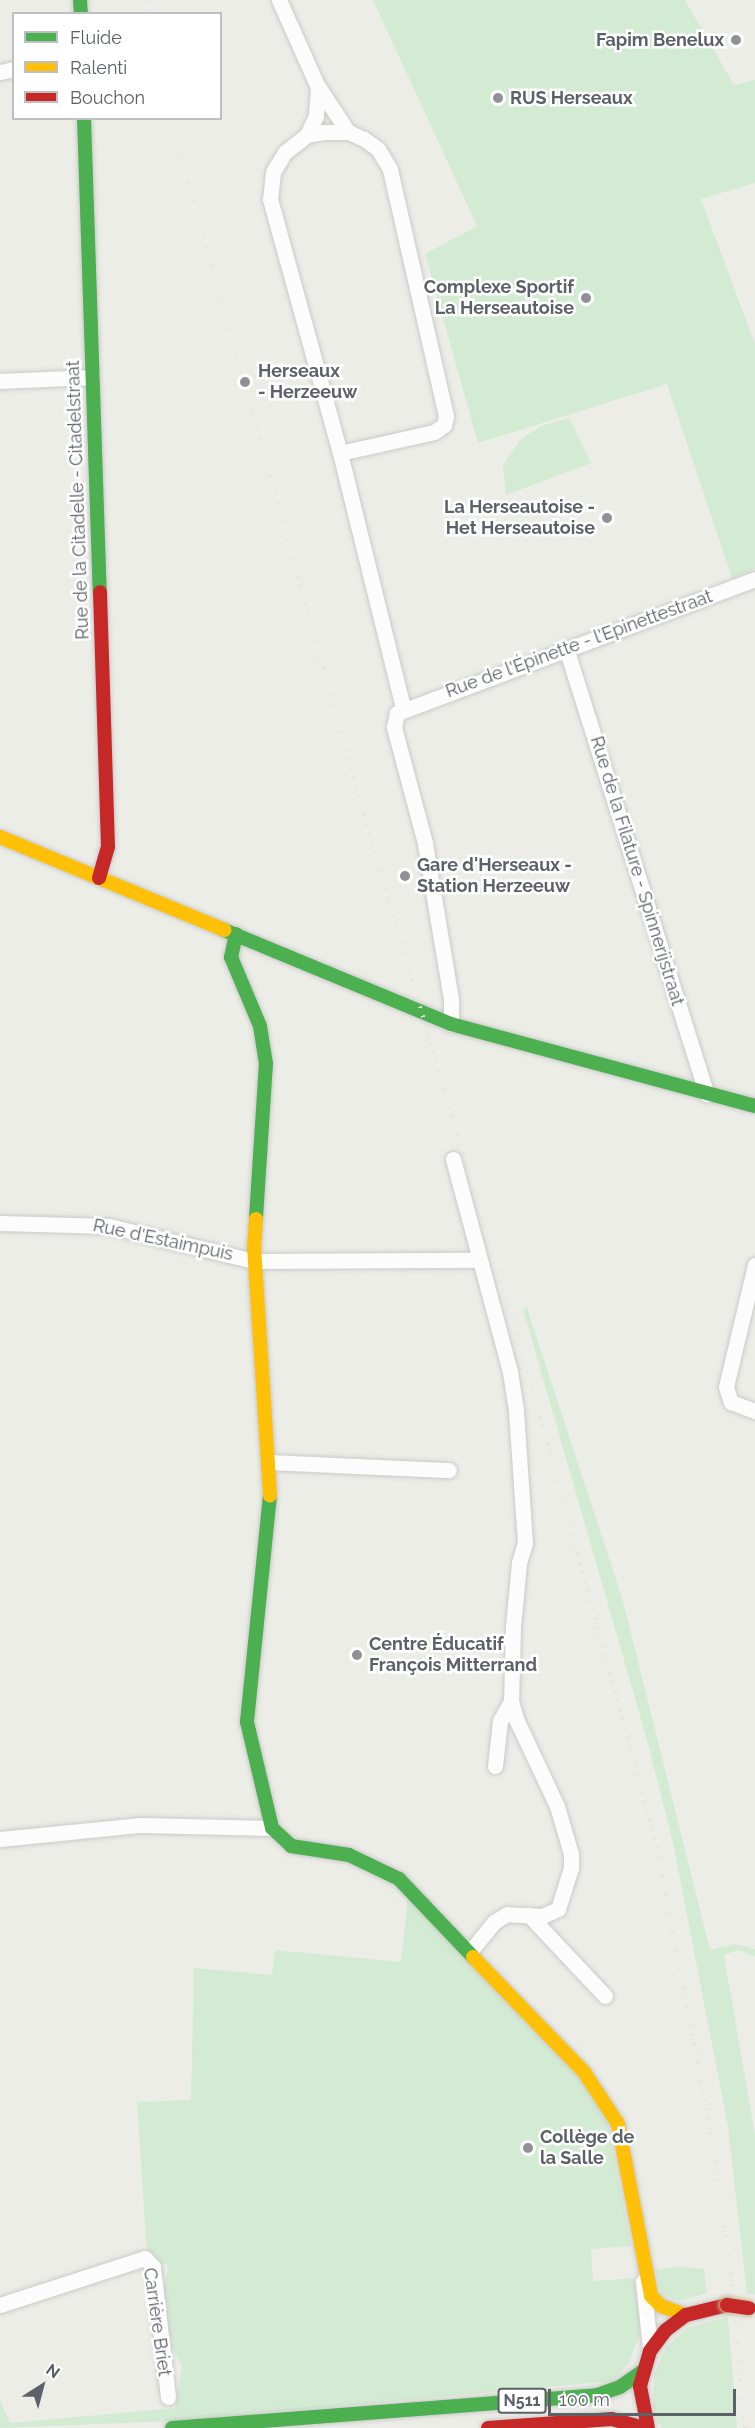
<!DOCTYPE html>
<meta charset="utf-8">
<style>
body{margin:0}
#map{position:relative;width:755px;height:2428px;overflow:hidden;background:#edede8;font-family:Raleway,sans-serif}
div>[style]{position:absolute}
.green>*{inset:0;background:#d4ebd3}
.roads{filter:drop-shadow(0 0 2px #cacbca) drop-shadow(0 0 2px #cacbca)}
.street>*{height:15px;margin:-7.5px;padding:0 7.5px;transform-origin:7.5px;border-radius:7.5px;background:#fcfcfc}
.fast>*{height:14px;margin:-7px;padding:0 7px;transform-origin:7px;border-radius:7px;background:#4caf50}
.slow>*{height:14px;margin:-7px;padding:0 7px;transform-origin:7px;border-radius:7px;background:#ffc107}
.jam>*{height:14px;margin:-7px;padding:0 7px;transform-origin:7px;border-radius:7px;background:#c62828}
.rail>*{height:4px;margin-top:-2px;transform-origin:0;background:repeating-linear-gradient(90deg,#e4e4e4 0 1.5px,transparent 0 9.5px)}
.bridges{filter:drop-shadow(0 0 2px #c5b994) drop-shadow(0 0 2px #c5b994)}
.jam-bridge>*{height:14px;margin:-7px;padding:0 7px;transform-origin:7px;border-radius:7px;background:#c62828}
.dots>*{width:16px;height:16px;translate:-50% -50%;box-sizing:border-box;border:3px solid #fff;border-radius:50%}
span{translate:-50% -50%;white-space:nowrap;text-align:center;line-height:1.15;-webkit-text-stroke:5px #fff;paint-order:stroke}
.shield-label span{padding:2px 4px;background:#fff;border:2px solid;border-radius:4px;-webkit-text-stroke-width:0}
.shield-label{font-size:16px;color:#5c6067;font-weight:700}
.poi-label{font-size:18px;color:#5c6067;font-weight:700}
.right{translate:-100% -50%;text-align:right}
.left{translate:0 -50%;text-align:left}
.street-label{font-size:18px;color:#5c6067}
.legend{position:absolute;left:12px;top:12px;width:210px;height:108px;box-sizing:border-box;background:#fff;border:2px solid #bebfc2;margin:0;padding:8px 10px;list-style:none;font-size:18px;color:#5c6067}
.legend li{display:flex;align-items:center;gap:12px;height:30px}
.legend b{width:30px;border:2px solid #bebfc2}
.north{position:absolute;left:12px;top:2356px;width:60px;height:60px;-webkit-text-stroke:4px #fff;paint-order:stroke;rotate:36deg;font-size:16px;font-weight:700;line-height:24px;text-align:center;color:#5c6067}
.north::after{content:'';display:block;margin:auto;width:21px;height:27px;background:#5c6067;clip-path:polygon(50% 0,100% 100%,50% 72%,0 100%)}
.scale{position:absolute;left:548px;top:2389px;width:188px;height:27px;box-sizing:border-box;border:3px solid #5c6067;border-top:0;padding-left:8px;font-size:18px;line-height:21px;white-space:nowrap;color:#5c6067;-webkit-text-stroke:4px #fff;paint-order:stroke}
</style>
<div id="map">
<div class="green">
<i style="clip-path:polygon(373px 0,685px 0,734px 85px,755px 80px,755px 183px,701px 199px,755px 344px,755px 569px,732px 578px,667px 384px,478px 443px,425px 254px,477px 226px)"></i>
<i style="clip-path:polygon(569px 418px,591px 463px,506px 495px,503px 465px,520px 440px,541px 426px)"></i>
<i style="clip-path:polygon(527px 1308px,623px 1601px,710px 1950px,735px 1944px,755px 1949px,755px 1957px,739px 1950px,724px 1955px,755px 2136px,755px 2294px,747px 2294px,728px 2127px,673px 1843px,647px 1740px,523px 1309px)"></i>
<i style="clip-path:polygon(408px 1896px,583px 2082px,607px 2120px,631px 2246px,591px 2249px,593px 2281px,634px 2278px,641px 2331px,629px 2363px,613px 2381px,175px 2421px,0 2428px,0 2400px,10px 2423px,175px 2408px,182px 2366px,166px 2337px,164px 2287px,169px 2266px,147px 2256px,137px 2102px,191px 2100px,194px 1968px,272px 1975px,275px 1950px,401px 1962px)"></i>
<i style="clip-path:polygon(679px 2266px,704px 2269px,707px 2293px,679px 2301px,662px 2295px,656px 2270px)"></i>
<i style="clip-path:polygon(728px 2317px,737px 2428px,661px 2428px,653px 2409px,654px 2375px,666px 2347px,687px 2328px)"></i>
</div>
<div class="roads">
<div class="street">
<i style="left:279px;top:0;width:93px;rotate:65.9deg"></i>
<i style="left:317px;top:85px;width:56px;rotate:56.6deg"></i>
<i style="left:0;top:72px;width:14px;rotate:-12deg"></i>
<i style="left:307px;top:135px;width:21px;rotate:-65deg"></i>
<i style="left:316px;top:116px;width:28px;rotate:-86deg"></i>
<i style="left:0;top:381px;width:92px;rotate:-2.5deg"></i>
<i style="left:340px;top:453px;width:96px;rotate:-12.6deg"></i>
<i style="left:434px;top:432px;width:12px;rotate:-35deg"></i>
<i style="left:444px;top:425px;width:9px;rotate:-77deg"></i>
<i style="left:446px;top:416px;width:253px;rotate:-102.8deg"></i>
<i style="left:390px;top:169px;width:23px;rotate:-121deg"></i>
<i style="left:378px;top:149px;width:17px;rotate:-144deg"></i>
<i style="left:364px;top:139px;width:17px;rotate:-156deg"></i>
<i style="left:348px;top:132px;width:24px;rotate:180deg"></i>
<i style="left:324px;top:132px;width:17px;rotate:170deg"></i>
<i style="left:307px;top:135px;width:28px;rotate:142deg"></i>
<i style="left:285px;top:152px;width:23px;rotate:121deg"></i>
<i style="left:273px;top:172px;width:27px;rotate:96deg"></i>
<i style="left:270px;top:199px;width:263px;rotate:74.6deg"></i>
<i style="left:340px;top:453px;width:263px;rotate:76.1deg"></i>
<i style="left:566px;top:648px;width:468px;rotate:72.5deg"></i>
<i style="left:451px;top:1024px;width:25px;rotate:-90deg"></i>
<i style="left:451px;top:999px;width:158px;rotate:-99.5deg"></i>
<i style="left:425px;top:843px;width:120px;rotate:-105deg"></i>
<i style="left:394px;top:727px;width:14px;rotate:-78deg"></i>
<i style="left:397px;top:713px;width:382px;rotate:-20.5deg"></i>
<i style="left:453px;top:1159px;width:220px;rotate:75deg"></i>
<i style="left:510px;top:1372px;width:39px;rotate:81deg"></i>
<i style="left:516px;top:1411px;width:132px;rotate:86.1deg"></i>
<i style="left:525px;top:1543px;width:21px;rotate:107deg"></i>
<i style="left:519px;top:1563px;width:64px;rotate:95.4deg"></i>
<i style="left:513px;top:1627px;width:74px;rotate:91.5deg"></i>
<i style="left:511px;top:1701px;width:19px;rotate:74deg"></i>
<i style="left:516px;top:1719px;width:96px;rotate:64.8deg"></i>
<i style="left:557px;top:1806px;width:50px;rotate:73.7deg"></i>
<i style="left:571px;top:1854px;width:14px;rotate:90deg"></i>
<i style="left:571px;top:1868px;width:43px;rotate:107.6deg"></i>
<i style="left:558px;top:1909px;width:17px;rotate:156deg"></i>
<i style="left:542px;top:1916px;width:35px;rotate:-177deg"></i>
<i style="left:507px;top:1914px;width:15px;rotate:148deg"></i>
<i style="left:494px;top:1922px;width:38px;rotate:129deg"></i>
<i style="left:0;top:1223px;width:109px;rotate:1.6deg"></i>
<i style="left:109px;top:1226px;width:149px;rotate:13.6deg"></i>
<i style="left:254px;top:1261px;width:226px;rotate:-0.3deg"></i>
<i style="left:755px;top:1265px;width:125px;rotate:103.4deg"></i>
<i style="left:726px;top:1387px;width:16px;rotate:72deg"></i>
<i style="left:731px;top:1402px;width:26px;rotate:21deg"></i>
<i style="left:270px;top:1462px;width:179px;rotate:2.6deg"></i>
<i style="left:495px;top:1766px;width:45px;rotate:-83.7deg"></i>
<i style="left:500px;top:1721px;width:23px;rotate:-61deg"></i>
<i style="left:0;top:1839px;width:142px;rotate:-5.7deg"></i>
<i style="left:141px;top:1825px;width:131px;rotate:1.3deg"></i>
<i style="left:529px;top:1915px;width:111px;rotate:46.8deg"></i>
<i style="left:643px;top:2281px;width:68px;rotate:84.1deg"></i>
<i style="left:0;top:2305px;width:152px;rotate:-18deg"></i>
<i style="left:145px;top:2258px;width:12px;rotate:48deg"></i>
<i style="left:153px;top:2267px;width:131px;rotate:83.4deg"></i>
</div>
<div class="fast">
<i style="left:80px;top:0;width:14px;rotate:86deg"></i>
<i style="left:84px;top:118px;width:474px;rotate:88.1deg"></i>
<i style="left:224px;top:930px;width:246px;rotate:22.5deg"></i>
<i style="left:451px;top:1024px;width:315px;rotate:15.1deg"></i>
<i style="left:236px;top:934px;width:24px;rotate:102deg"></i>
<i style="left:231px;top:957px;width:75px;rotate:67.2deg"></i>
<i style="left:260px;top:1026px;width:37px;rotate:81deg"></i>
<i style="left:266px;top:1063px;width:156px;rotate:93.7deg"></i>
<i style="left:270px;top:1495px;width:228px;rotate:95.8deg"></i>
<i style="left:247px;top:1722px;width:109px;rotate:76.7deg"></i>
<i style="left:272px;top:1828px;width:26px;rotate:43deg"></i>
<i style="left:291px;top:1846px;width:59px;rotate:8.8deg"></i>
<i style="left:349px;top:1855px;width:55px;rotate:25.6deg"></i>
<i style="left:399px;top:1879px;width:108px;rotate:46.5deg"></i>
<i style="left:172px;top:2428px;width:426px;rotate:-4.4deg"></i>
<i style="left:597px;top:2395px;width:24px;rotate:-19deg"></i>
<i style="left:620px;top:2387px;width:28px;rotate:-35deg"></i>
</div>
<div class="slow">
<i style="left:0;top:837px;width:243px;rotate:22.5deg"></i>
<i style="left:256px;top:1219px;width:28px;rotate:94deg"></i>
<i style="left:254px;top:1247px;width:249px;rotate:86.3deg"></i>
<i style="left:473px;top:1957px;width:160px;rotate:46deg"></i>
<i style="left:584px;top:2072px;width:62px;rotate:56.8deg"></i>
<i style="left:618px;top:2124px;width:175px;rotate:79.1deg"></i>
<i style="left:651px;top:2296px;width:14px;rotate:45deg"></i>
<i style="left:661px;top:2306px;width:27px;rotate:20deg"></i>
</div>
<div class="jam">
<i style="left:99px;top:878px;width:32px;rotate:-74deg"></i>
<i style="left:108px;top:847px;width:255px;rotate:-91.8deg"></i>
<i style="left:488px;top:2428px;width:124px;rotate:-4.2deg"></i>
<i style="left:612px;top:2419px;width:33px;rotate:16deg"></i>
<i style="left:648px;top:2428px;width:43px;rotate:-100.8deg"></i>
<i style="left:640px;top:2386px;width:36px;rotate:-74deg"></i>
<i style="left:650px;top:2351px;width:26px;rotate:-53deg"></i>
<i style="left:666px;top:2330px;width:25px;rotate:-37deg"></i>
<i style="left:686px;top:2315px;width:42px;rotate:-13.7deg"></i>
</div>
</div>
<div class="rail">
<i style="left:149px;top:0;width:15px;rotate:74deg"></i>
<i style="left:171px;top:118px;width:723px;rotate:74.52deg"></i>
<i style="left:364px;top:815px;width:626px;rotate:73.68deg"></i>
<i style="left:540px;top:1416px;width:447px;rotate:74.8deg"></i>
<i style="left:657px;top:1847px;width:290px;rotate:79.3deg"></i>
<i style="left:711px;top:2132px;width:144px;rotate:82deg"></i>
<i style="left:731px;top:2275px;width:154px;rotate:84.8deg"></i>
</div>
<div class="bridges">
<div class="jam-bridge">
<i style="left:727px;top:2305px;width:22px;rotate:8deg"></i>
</div>
</div>
<div class="dots">
<i style="left:736px;top:40px;background:#8f9194"></i>
<i style="left:498px;top:98px;background:#8f9194"></i>
<i style="left:586px;top:298px;background:#8f9194"></i>
<i style="left:245px;top:382px;background:#8f9194"></i>
<i style="left:607px;top:518px;background:#8f9194"></i>
<i style="left:405px;top:876px;background:#8f9194"></i>
<i style="left:357px;top:1655px;background:#8f9194"></i>
<i style="left:528px;top:2148px;background:#8f9194"></i>
</div>
<div class="shield-label">
<span style="left:522px;top:2401px">N511</span>
</div>
<div class="poi-label">
<span class="right" style="left:724px;top:40px">Fapim Benelux</span>
<span class="left" style="left:510px;top:98px">RUS Herseaux</span>
<span class="right" style="left:574px;top:298px">Complexe Sportif<br>La Herseautoise</span>
<span class="left" style="left:258px;top:382px">Herseaux<br>- Herzeeuw</span>
<span class="right" style="left:595px;top:518px">La Herseautoise -<br>Het Herseautoise</span>
<span class="left" style="left:417px;top:876px">Gare d'Herseaux -<br>Station Herzeeuw</span>
<span class="left" style="left:369px;top:1655px">Centre Éducatif<br>François Mitterrand</span>
<span class="left" style="left:540px;top:2148px">Collège de<br>la Salle</span>
</div>
<div class="street-label">
<span style="left:78px;top:500px;rotate:-92deg">Rue de la Citadelle - Citadelstraat</span>
<span style="left:579px;top:644px;rotate:-20deg">Rue de l'Épinette - l'Epinettestraat</span>
<span style="left:637px;top:871px;rotate:73deg">Rue de la Filature - Spinnerijstraat</span>
<span style="left:163px;top:1240px;rotate:12deg">Rue d'Estaimpuis</span>
<span style="left:157px;top:2322px;rotate:82deg">Carrière Briet</span>
</div>
<ul class="legend">
<li><b style="height:8px;background:#4caf50"></b>Fluide</li>
<li><b style="height:8px;background:#ffc107"></b>Ralenti</li>
<li><b style="height:8px;background:#c62828"></b>Bouchon</li>
</ul>
<div class="north">N</div>
<div class="scale">100 m</div>
</div>
